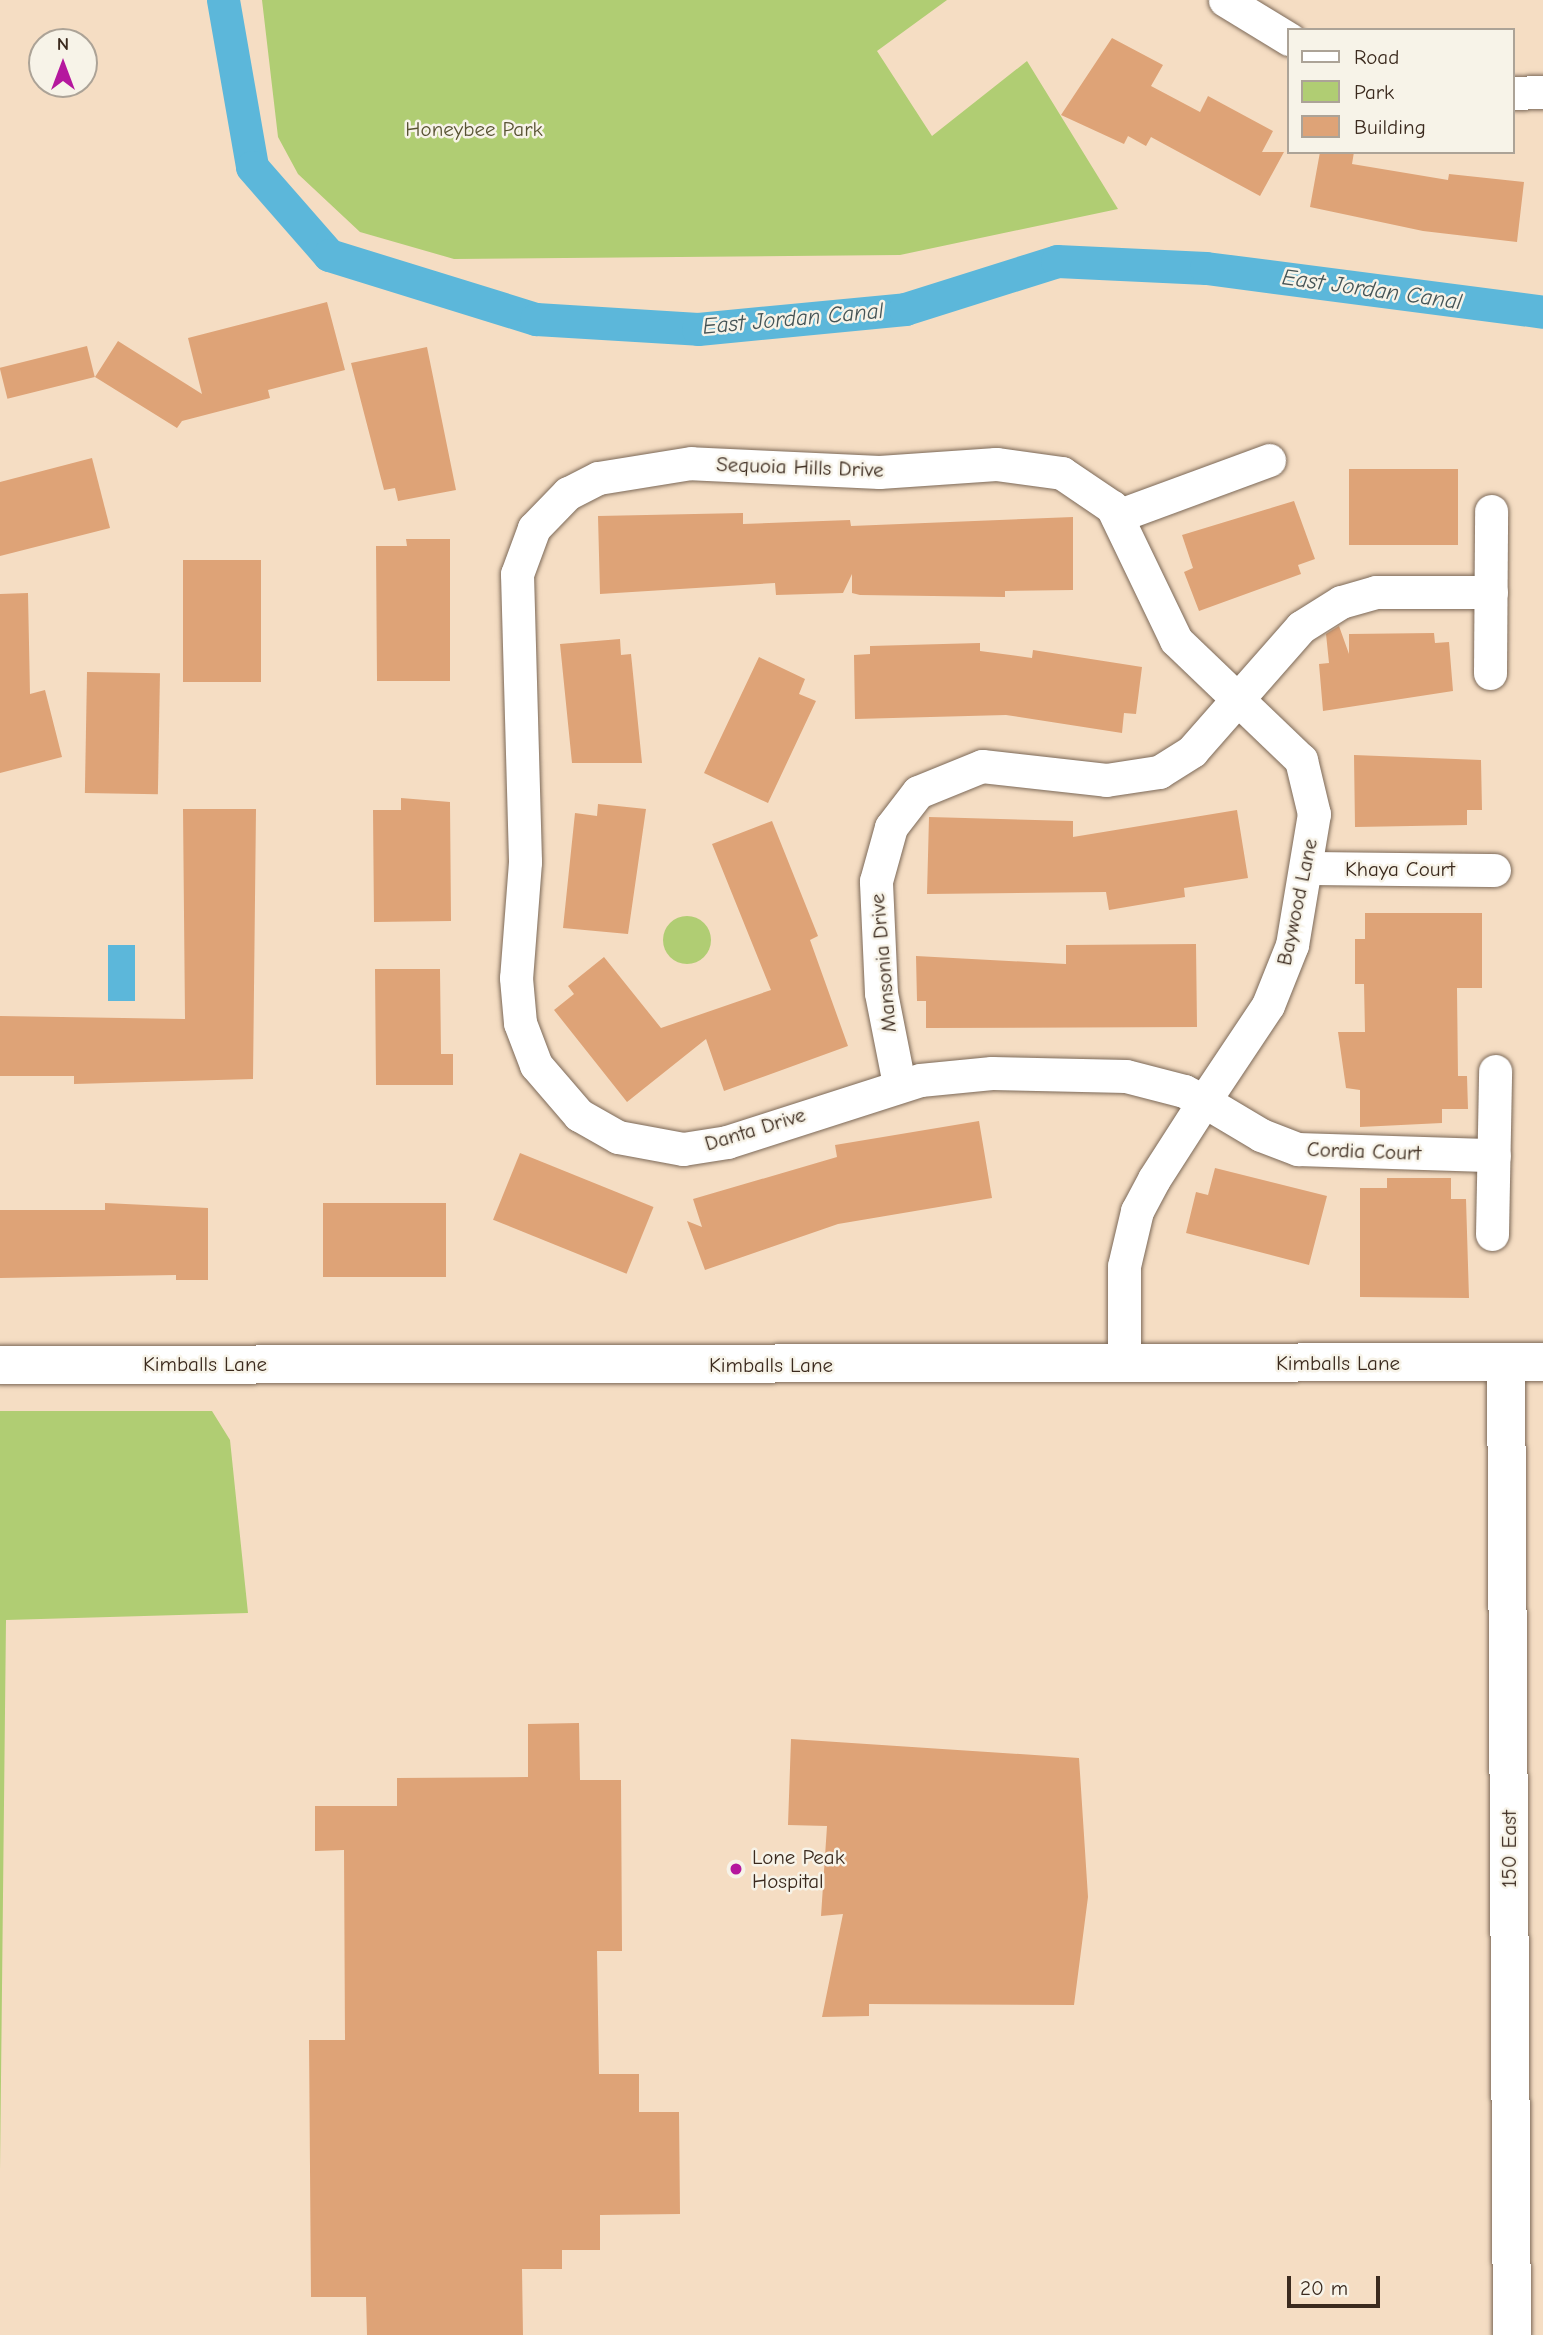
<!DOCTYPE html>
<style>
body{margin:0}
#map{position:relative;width:1543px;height:2335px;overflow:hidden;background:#f5ddc3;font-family:"Comic Neue",sans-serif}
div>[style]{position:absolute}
.green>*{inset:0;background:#b0cd73}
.round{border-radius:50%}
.water>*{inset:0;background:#5cb7da;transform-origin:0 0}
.canal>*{height:33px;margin:-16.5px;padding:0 16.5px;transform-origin:16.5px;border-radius:16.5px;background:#5cb7da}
.building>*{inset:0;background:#dea377;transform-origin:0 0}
.roads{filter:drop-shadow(0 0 2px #7c6958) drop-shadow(0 0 2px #7c6958)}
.minor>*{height:33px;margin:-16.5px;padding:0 16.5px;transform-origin:16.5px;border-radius:16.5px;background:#fff}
.tertiary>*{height:38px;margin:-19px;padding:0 19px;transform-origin:19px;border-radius:19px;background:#fff}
.dots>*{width:19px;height:19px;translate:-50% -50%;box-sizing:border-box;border:4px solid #f7f3e8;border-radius:50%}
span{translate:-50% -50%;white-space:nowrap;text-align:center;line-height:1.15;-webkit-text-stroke:5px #f7f3e8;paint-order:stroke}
.park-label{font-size:21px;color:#585333}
.street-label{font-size:21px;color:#3b2a1e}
.poi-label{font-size:21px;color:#3b2a1e}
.left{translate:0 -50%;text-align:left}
.water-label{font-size:23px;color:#455456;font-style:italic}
.legend{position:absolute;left:1287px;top:28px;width:228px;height:126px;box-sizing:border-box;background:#f7f3e8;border:2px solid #aca397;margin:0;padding:9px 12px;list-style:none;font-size:21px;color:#3b2a1e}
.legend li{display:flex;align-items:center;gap:14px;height:35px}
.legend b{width:35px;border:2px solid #aca397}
.north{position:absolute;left:28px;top:28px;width:70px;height:70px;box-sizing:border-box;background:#f7f3e8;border:2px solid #aca397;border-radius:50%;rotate:0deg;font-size:19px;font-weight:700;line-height:28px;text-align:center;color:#3b2a1e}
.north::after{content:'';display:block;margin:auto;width:24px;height:32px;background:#b5179e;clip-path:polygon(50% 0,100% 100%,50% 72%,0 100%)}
.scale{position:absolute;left:1287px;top:2276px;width:93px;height:32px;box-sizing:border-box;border:4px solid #3b2a1e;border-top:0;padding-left:9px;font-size:21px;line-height:24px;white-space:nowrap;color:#3b2a1e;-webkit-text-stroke:5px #f7f3e8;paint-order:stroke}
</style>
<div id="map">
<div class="green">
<i style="clip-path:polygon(262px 0,947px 0,877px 51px,932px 136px,1027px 61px,1118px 209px,900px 255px,454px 259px,360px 232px,298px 174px,278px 137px)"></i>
<i class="round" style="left:663px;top:916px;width:48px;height:48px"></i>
<i style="clip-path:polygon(0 1411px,212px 1411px,230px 1440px,248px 1613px,6px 1620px,0 2172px)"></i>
</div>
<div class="water">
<i style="left:108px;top:945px;width:27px;height:56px"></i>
</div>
<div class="canal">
<i style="left:223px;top:0;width:169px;rotate:80.1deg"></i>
<i style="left:252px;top:167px;width:117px;rotate:48.8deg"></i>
<i style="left:329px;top:255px;width:217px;rotate:17.2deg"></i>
<i style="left:536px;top:319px;width:162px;rotate:3.5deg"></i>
<i style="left:698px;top:329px;width:208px;rotate:-5.5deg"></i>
<i style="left:905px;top:309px;width:159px;rotate:-17.5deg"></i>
<i style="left:1057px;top:261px;width:149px;rotate:2.7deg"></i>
<i style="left:1206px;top:268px;width:340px;rotate:7.4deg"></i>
</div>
<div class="building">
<i style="clip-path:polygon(1112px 38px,1163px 65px,1151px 86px,1200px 112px,1208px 96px,1273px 131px,1262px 152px,1284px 152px,1260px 196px,1151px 137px,1146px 146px,1128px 136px,1124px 144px,1061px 115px)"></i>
<i style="clip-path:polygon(1320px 152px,1354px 152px,1352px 164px,1448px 180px,1449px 174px,1524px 182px,1517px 242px,1423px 231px,1310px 207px)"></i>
<i style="clip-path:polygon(327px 302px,345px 370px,268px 390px,270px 398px,182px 421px,177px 428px,95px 377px,118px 341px,202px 394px,188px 338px)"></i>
<i style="left:87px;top:346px;width:32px;height:90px;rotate:76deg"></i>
<i style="clip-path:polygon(427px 347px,456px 490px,398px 501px,395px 488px,384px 490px,351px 363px)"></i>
<i style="clip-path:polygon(92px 458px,110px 528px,0 556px,0 482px)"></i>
<i style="left:1349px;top:469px;width:109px;height:76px"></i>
<i style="clip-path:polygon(1294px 501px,1315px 559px,1298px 565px,1301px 574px,1199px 611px,1184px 572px,1193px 568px,1182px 535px)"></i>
<i style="clip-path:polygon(743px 513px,743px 524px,850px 520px,851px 526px,1073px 517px,1073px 590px,1005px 591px,1005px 597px,860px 595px,852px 593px,852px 574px,843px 593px,776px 595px,775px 583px,600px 594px,598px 516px)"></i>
<i style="clip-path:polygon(406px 539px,450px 539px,450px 681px,377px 681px,376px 546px,407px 546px)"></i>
<i style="left:183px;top:560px;width:78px;height:122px"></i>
<i style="clip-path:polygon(28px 593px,30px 694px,45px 690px,62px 757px,0 773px,0 594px)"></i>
<i style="clip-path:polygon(1339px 626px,1349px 654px,1349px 634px,1434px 633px,1435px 643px,1449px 642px,1453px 691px,1323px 711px,1319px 664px,1329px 663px,1326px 634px)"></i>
<i style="clip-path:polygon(620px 639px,621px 655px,631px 654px,642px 763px,572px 763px,560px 644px)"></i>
<i style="clip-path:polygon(980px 643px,980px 651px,1032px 658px,1033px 650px,1142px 667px,1136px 714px,1124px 713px,1122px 733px,1006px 715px,855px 719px,854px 655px,870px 654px,870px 646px)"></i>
<i style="clip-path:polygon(759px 657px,805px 679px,799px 694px,816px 701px,768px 803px,704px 773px)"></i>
<i style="left:87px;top:672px;width:73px;height:121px;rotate:1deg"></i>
<i style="clip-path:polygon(1354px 755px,1481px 760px,1482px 810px,1467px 810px,1467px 825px,1355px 827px)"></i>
<i style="clip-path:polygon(401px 798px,450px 802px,451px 921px,374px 922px,373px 810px,401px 810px)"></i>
<i style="clip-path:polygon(598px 804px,646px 809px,628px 934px,563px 928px,575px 813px,597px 816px)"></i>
<i style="clip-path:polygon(183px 809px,256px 809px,253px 1079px,74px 1084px,74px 1076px,0 1076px,0 1016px,185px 1019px)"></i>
<i style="clip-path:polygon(1237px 810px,1248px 878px,1184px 888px,1185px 897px,1109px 910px,1106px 892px,927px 894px,929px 817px,1073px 821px,1073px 837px)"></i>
<i style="clip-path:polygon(772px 821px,818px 936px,810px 940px,848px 1046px,724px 1091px,706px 1039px,627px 1102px,554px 1010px,574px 994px,568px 986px,604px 957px,661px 1028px,771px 990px,712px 844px)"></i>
<i style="clip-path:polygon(1365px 913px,1482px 913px,1482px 988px,1457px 988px,1458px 1076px,1467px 1076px,1468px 1109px,1442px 1109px,1442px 1123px,1360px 1127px,1360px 1090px,1346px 1088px,1338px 1032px,1365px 1032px,1364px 984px,1355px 984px,1355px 939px,1365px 939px)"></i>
<i style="clip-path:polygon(1196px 944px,1197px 1027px,926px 1028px,926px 1001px,917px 1001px,916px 956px,1066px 964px,1066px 945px)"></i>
<i style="clip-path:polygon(375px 969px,440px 969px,441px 1054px,453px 1054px,453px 1085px,376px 1085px)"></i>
<i style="clip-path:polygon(979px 1121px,992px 1198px,838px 1224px,705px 1270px,687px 1221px,702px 1227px,693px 1199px,837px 1157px,835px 1145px)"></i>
<i style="left:520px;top:1153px;width:144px;height:72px;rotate:22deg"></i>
<i style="clip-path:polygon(1215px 1168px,1327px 1196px,1309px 1265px,1186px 1233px,1196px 1192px,1208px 1195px)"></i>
<i style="clip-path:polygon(1387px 1178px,1451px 1178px,1451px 1199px,1466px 1199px,1469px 1298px,1360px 1297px,1360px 1188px,1387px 1188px)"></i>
<i style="clip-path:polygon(105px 1203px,208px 1208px,208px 1280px,176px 1280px,176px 1275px,0 1278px,0 1210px,105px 1210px)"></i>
<i style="left:323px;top:1203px;width:123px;height:74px"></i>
<i style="clip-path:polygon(579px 1723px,580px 1780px,621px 1780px,622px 1951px,597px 1951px,599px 2074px,639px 2074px,639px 2112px,679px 2112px,680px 2214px,600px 2215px,600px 2250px,562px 2250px,562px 2269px,522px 2269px,523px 2335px,367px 2335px,366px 2297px,311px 2297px,309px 2040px,345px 2040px,344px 1850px,315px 1851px,315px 1806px,397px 1806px,397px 1778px,528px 1777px,528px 1724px)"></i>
<i style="clip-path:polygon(791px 1739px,1079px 1758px,1088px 1897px,1074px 2005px,869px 2004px,869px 2016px,822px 2017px,843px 1914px,821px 1916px,827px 1826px,788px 1825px)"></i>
</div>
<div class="roads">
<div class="minor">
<i style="left:1225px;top:0;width:75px;rotate:31.4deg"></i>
<i style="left:1513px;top:93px;width:30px;rotate:-2deg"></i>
<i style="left:1117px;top:516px;width:162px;rotate:-20.2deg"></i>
<i style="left:1490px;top:673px;width:162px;rotate:-89.6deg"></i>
<i style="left:1306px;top:868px;width:188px;rotate:0.6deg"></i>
<i style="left:899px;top:1084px;width:93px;rotate:-101.2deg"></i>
<i style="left:881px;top:993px;width:112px;rotate:-92.6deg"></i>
<i style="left:876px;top:881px;width:56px;rotate:-74.5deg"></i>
<i style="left:891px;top:827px;width:44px;rotate:-52.4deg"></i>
<i style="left:918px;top:792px;width:69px;rotate:-22.1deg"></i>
<i style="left:982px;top:766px;width:125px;rotate:6.4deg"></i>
<i style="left:1106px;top:780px;width:54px;rotate:-8.6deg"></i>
<i style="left:1159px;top:772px;width:39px;rotate:-32deg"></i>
<i style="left:1192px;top:751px;width:165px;rotate:-48.7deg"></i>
<i style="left:1301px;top:627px;width:47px;rotate:-32deg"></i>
<i style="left:1341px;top:602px;width:36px;rotate:-16deg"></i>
<i style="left:1376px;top:592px;width:115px"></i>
<i style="left:1492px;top:1234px;width:163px;rotate:-88.9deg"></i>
<i style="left:1124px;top:1363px;width:97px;rotate:-90deg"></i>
<i style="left:1124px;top:1266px;width:57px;rotate:-76.7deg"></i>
<i style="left:1137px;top:1211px;width:36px;rotate:-62deg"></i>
<i style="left:1154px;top:1179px;width:93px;rotate:-57.3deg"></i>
<i style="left:1204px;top:1101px;width:115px;rotate:-56.3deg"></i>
<i style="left:1268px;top:1005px;width:65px;rotate:-68.2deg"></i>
<i style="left:1292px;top:945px;width:133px;rotate:-80.5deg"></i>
<i style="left:1314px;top:814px;width:56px;rotate:-103.5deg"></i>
<i style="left:1301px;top:760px;width:173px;rotate:-136.2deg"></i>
<i style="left:1176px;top:640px;width:148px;rotate:-115.7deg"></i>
<i style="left:1112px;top:507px;width:60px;rotate:-145.8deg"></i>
<i style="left:1062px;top:473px;width:67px;rotate:-172.2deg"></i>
<i style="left:996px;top:464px;width:117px;rotate:176.1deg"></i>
<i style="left:879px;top:472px;width:188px;rotate:-177.3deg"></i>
<i style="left:691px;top:463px;width:94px;rotate:170.8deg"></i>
<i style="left:598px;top:478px;width:34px;rotate:153deg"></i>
<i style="left:568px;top:493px;width:49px;rotate:134.2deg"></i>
<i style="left:534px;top:528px;width:49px;rotate:110.3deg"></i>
<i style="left:517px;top:574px;width:288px;rotate:88.4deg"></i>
<i style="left:525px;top:862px;width:116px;rotate:94.4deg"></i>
<i style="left:516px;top:978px;width:45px;rotate:84.9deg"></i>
<i style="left:520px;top:1023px;width:45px;rotate:69.1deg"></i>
<i style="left:536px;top:1065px;width:66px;rotate:49.3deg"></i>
<i style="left:579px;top:1115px;width:45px;rotate:29.4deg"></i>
<i style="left:618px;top:1137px;width:66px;rotate:10.5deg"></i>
<i style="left:683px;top:1149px;width:45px;rotate:-9deg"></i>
<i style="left:727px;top:1142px;width:203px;rotate:-17.8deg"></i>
<i style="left:920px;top:1080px;width:72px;rotate:-5.6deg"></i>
<i style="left:992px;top:1073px;width:134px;rotate:1.3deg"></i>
<i style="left:1126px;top:1076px;width:60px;rotate:14.5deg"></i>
<i style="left:1184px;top:1091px;width:22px;rotate:27deg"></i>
<i style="left:1204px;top:1101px;width:66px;rotate:30.8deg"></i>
<i style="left:1261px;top:1135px;width:40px;rotate:21deg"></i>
<i style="left:1298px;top:1149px;width:196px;rotate:1.8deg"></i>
</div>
<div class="tertiary">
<i style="left:1506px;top:1362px;width:973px;rotate:89.65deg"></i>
<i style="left:0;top:1365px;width:1543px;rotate:-0.11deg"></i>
</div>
</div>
<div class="dots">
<i style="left:736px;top:1869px;background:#b5179e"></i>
</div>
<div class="park-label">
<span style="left:474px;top:129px">Honeybee Park</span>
</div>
<div class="street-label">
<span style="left:800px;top:467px;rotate:2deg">Sequoia Hills Drive</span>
<span style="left:1400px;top:869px">Khaya Court</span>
<span style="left:1297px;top:902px;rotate:-78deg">Baywood Lane</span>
<span style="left:883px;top:963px;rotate:-95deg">Mansonia Drive</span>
<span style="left:755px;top:1129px;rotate:-17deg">Danta Drive</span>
<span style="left:1364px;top:1151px;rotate:2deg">Cordia Court</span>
<span style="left:1338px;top:1363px">Kimballs Lane</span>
<span style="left:205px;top:1364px">Kimballs Lane</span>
<span style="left:771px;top:1365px">Kimballs Lane</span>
<span style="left:1509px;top:1849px;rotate:-90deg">150 East</span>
</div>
<div class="poi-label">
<span class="left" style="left:752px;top:1869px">Lone Peak<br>Hospital</span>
</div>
<div class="water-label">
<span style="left:1372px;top:290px;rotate:8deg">East Jordan Canal</span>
<span style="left:793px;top:319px;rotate:-5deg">East Jordan Canal</span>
</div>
<ul class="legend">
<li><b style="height:9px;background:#fff"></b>Road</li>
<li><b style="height:19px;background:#b0cd73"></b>Park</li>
<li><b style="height:19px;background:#dea377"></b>Building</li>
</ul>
<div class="north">N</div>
<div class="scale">20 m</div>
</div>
